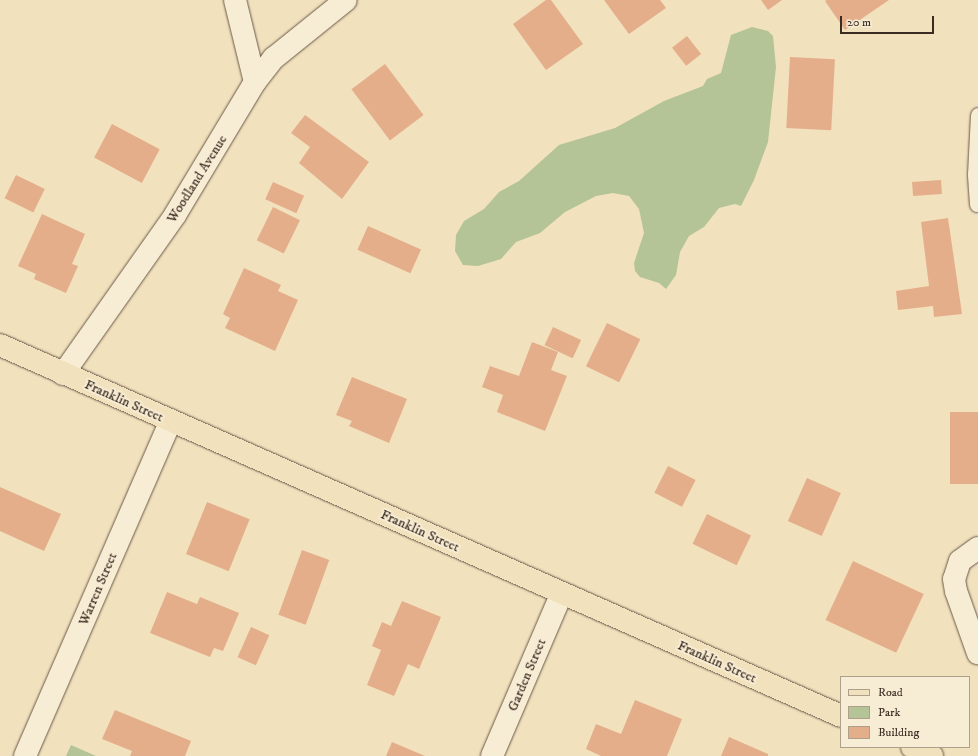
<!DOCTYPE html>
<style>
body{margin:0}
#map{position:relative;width:978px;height:756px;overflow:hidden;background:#f2e1bd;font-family:"IM FELL DW Pica",serif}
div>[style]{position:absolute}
.green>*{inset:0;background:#b4c496}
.building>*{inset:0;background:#e4ae8b;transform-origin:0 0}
.roads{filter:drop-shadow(0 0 1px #695948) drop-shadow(0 0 1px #695948)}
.service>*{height:15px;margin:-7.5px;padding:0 7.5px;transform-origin:7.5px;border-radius:7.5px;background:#f7ecd4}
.minor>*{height:22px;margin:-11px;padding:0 11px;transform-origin:11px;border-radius:11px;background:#f7ecd4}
.primary>*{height:22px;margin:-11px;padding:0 11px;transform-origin:11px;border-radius:11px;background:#f2e1bd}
span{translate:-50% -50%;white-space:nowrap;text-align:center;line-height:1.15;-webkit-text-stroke:4px #f7ecd4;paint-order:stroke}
.street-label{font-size:14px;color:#3b2c21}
.legend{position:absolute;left:840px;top:676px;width:130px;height:72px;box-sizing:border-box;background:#f7ecd4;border:1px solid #ac9f8c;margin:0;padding:5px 7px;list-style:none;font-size:12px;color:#3b2c21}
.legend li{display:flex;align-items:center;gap:8px;height:20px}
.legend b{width:20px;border:1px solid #ac9f8c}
.scale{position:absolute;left:840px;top:16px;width:94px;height:18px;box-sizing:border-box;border:2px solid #3b2c21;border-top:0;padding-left:5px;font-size:12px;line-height:14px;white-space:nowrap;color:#3b2c21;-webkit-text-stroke:3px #f7ecd4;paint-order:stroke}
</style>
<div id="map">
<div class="green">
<i style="clip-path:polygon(752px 27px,768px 31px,773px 36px,776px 67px,768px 142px,754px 180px,741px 206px,735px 204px,719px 208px,704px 227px,689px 236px,680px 252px,676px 275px,666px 289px,659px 283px,640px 277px,635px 271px,634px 263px,644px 233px,639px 209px,629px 196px,613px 193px,596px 196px,565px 212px,540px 233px,516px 242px,501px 259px,478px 266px,463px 265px,455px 251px,456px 235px,464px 221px,484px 209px,499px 192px,519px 181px,559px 145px,615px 128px,664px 101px,703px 86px,707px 79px,721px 73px,731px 35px)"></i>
<i style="clip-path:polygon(71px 745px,96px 756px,66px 756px)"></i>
</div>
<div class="building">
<i style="clip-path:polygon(546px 0,551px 0,583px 44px,546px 70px,513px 24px)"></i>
<i style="clip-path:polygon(604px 0,660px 0,666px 8px,629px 34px)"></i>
<i style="clip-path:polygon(761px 0,782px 0,768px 10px)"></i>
<i style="clip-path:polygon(827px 0,889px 0,845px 30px,825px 1px)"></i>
<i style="left:687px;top:36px;width:23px;height:19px;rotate:52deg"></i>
<i style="left:790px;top:57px;width:45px;height:71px;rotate:3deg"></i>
<i style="left:385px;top:64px;width:64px;height:42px;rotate:53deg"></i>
<i style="clip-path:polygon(305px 115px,369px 162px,342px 199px,299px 163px,310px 147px,291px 133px)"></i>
<i style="left:112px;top:124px;width:54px;height:38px;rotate:28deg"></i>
<i style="left:16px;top:175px;width:32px;height:26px;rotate:26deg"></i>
<i style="left:941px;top:180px;width:14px;height:29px;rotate:86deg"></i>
<i style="left:273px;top:182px;width:34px;height:19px;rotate:24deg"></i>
<i style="left:273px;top:207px;width:30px;height:37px;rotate:26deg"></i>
<i style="clip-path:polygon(42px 214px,85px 234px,72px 264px,78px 266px,66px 293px,34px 279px,36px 274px,18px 266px)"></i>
<i style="clip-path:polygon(948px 218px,962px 314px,934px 317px,933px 306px,898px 310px,896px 291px,929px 286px,921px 222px)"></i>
<i style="left:368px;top:226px;width:58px;height:26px;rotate:24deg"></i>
<i style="clip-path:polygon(244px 268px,281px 285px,278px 291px,298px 300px,275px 351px,225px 328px,230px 318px,223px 314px)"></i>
<i style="left:607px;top:323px;width:37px;height:48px;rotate:26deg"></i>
<i style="left:553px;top:327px;width:31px;height:20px;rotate:25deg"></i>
<i style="clip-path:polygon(532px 342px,558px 352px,551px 370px,567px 376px,545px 431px,497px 412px,503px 395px,482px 387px,490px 366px,519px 376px)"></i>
<i style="clip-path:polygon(352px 377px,407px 399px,389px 443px,349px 426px,352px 421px,336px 415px)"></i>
<i style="left:978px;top:412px;width:72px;height:28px;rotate:90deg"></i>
<i style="left:668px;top:466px;width:31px;height:30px;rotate:27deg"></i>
<i style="left:807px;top:478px;width:37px;height:47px;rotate:24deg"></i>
<i style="clip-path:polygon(0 487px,61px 514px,44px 551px,0 531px)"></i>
<i style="left:207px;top:502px;width:46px;height:56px;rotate:22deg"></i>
<i style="left:707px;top:514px;width:49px;height:33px;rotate:26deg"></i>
<i style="left:302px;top:550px;width:29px;height:69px;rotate:20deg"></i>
<i style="left:853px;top:561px;width:78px;height:65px;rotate:25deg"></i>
<i style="clip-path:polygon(167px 592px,197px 604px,200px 597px,239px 613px,223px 651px,214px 648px,210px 657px,150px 633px)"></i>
<i style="clip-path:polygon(402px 601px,441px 617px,419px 669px,408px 664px,394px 696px,367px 685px,381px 650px,372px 646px,382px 622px,391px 626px)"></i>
<i style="left:251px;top:627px;width:20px;height:33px;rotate:24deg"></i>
<i style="clip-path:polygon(635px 700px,682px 719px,667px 756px,601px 756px,586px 749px,596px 724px,621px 734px)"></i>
<i style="clip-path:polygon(115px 710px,191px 741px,185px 756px,130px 756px,132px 751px,102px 739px)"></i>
<i style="clip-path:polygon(729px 737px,768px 754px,768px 756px,721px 756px)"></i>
<i style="clip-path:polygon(392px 742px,425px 756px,386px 756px)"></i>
</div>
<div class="roads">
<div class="service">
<i style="left:977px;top:204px;width:30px;rotate:-94deg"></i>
<i style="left:975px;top:174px;width:59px;rotate:-87.1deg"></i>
</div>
<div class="minor">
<i style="left:235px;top:0;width:84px;rotate:76.3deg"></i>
<i style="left:63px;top:374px;width:194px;rotate:-54.8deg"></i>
<i style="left:175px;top:215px;width:155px;rotate:-59deg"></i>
<i style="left:255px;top:82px;width:31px;rotate:-52deg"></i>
<i style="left:274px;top:58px;width:92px;rotate:-38.9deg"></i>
<i style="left:978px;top:548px;width:22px;rotate:144deg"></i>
<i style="left:960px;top:561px;width:19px;rotate:108deg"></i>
<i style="left:954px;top:579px;width:12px;rotate:81deg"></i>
<i style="left:956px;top:591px;width:66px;rotate:70.5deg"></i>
<i style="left:25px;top:756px;width:365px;rotate:-66.5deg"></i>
<i style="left:492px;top:756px;width:177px;rotate:-66.8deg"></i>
</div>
<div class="primary">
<i style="left:0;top:345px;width:919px;rotate:23.8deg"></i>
<i style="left:912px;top:747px;width:22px;rotate:24deg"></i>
</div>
</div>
<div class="street-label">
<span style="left:197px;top:179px;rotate:-58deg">Woodland Avenue</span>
<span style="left:124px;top:401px;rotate:24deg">Franklin Street</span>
<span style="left:420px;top:531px;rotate:24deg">Franklin Street</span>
<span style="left:98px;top:589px;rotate:-67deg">Warren Street</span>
<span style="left:717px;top:662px;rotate:24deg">Franklin Street</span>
<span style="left:527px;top:675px;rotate:-67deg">Garden Street</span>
</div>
<ul class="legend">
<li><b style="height:5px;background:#f2e1bd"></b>Road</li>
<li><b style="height:11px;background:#b4c496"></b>Park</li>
<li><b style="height:11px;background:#e4ae8b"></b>Building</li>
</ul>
<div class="scale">20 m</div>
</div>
